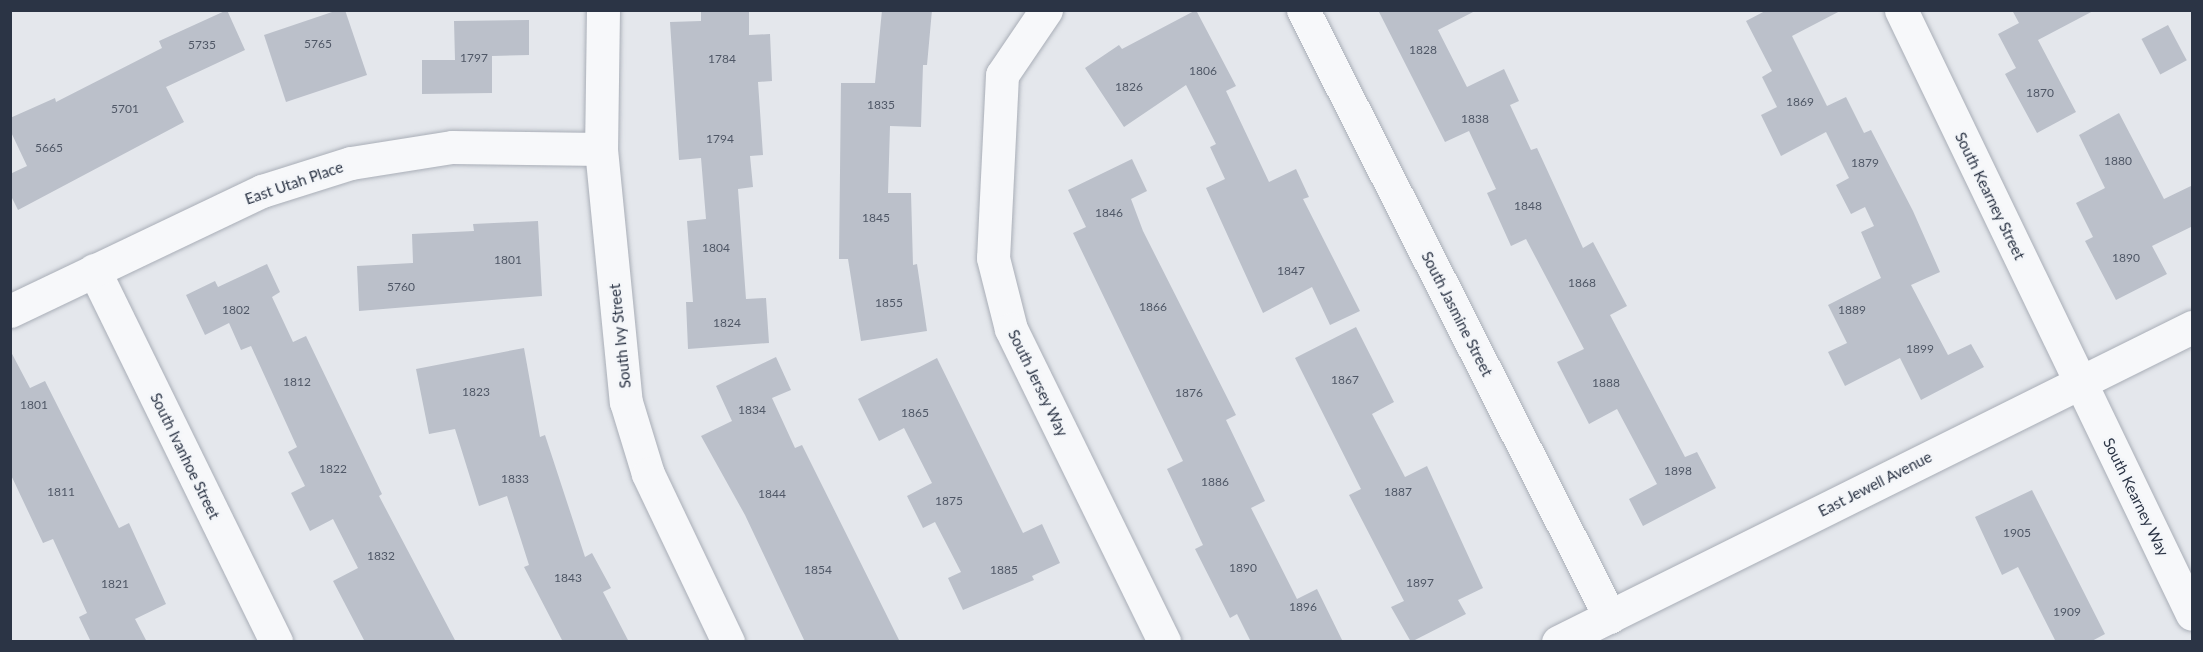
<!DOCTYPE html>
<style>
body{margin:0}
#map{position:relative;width:2203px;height:652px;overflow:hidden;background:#e4e7ec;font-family:Lato,sans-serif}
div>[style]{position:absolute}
.building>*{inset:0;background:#bbc0ca;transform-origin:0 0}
.roads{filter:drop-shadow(0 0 2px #a9aeb7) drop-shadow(0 0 2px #a9aeb7)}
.minor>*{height:33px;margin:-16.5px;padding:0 16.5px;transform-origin:16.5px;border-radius:16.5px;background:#f7f8fa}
span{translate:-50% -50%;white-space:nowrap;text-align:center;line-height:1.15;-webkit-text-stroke:5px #f4f6f9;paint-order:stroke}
.number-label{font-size:12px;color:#4f5766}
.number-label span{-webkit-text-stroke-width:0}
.street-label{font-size:15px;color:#2b3445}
.frame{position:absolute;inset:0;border:12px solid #2b3445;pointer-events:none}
</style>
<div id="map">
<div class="building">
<i style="clip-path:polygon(227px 10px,245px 50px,166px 87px,184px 122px,18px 210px,10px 194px,10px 174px,27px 166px,10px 130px,10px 118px,55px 98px,56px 102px,162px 48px,159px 41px)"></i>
<i style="clip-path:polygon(338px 10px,345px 10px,367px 75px,286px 102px,264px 35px)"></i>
<i style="clip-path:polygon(701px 10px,749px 10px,749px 35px,770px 34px,772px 81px,758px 82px,763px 155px,750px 156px,753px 187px,738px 189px,746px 299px,766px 298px,769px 343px,688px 349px,686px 302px,693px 302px,687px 221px,706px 219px,701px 158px,679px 160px,670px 22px,701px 21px)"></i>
<i style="clip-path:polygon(882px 10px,932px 10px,927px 65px,923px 65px,921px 127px,890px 126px,888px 193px,911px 193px,913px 265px,917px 264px,927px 331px,861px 341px,848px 259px,839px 259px,841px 83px,875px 83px)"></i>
<i style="clip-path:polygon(1196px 10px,1236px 86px,1226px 91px,1269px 182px,1296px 169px,1309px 197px,1303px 199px,1360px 311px,1330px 325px,1312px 287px,1263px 313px,1206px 188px,1225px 179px,1210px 147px,1216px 144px,1186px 85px,1124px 127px,1085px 68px,1119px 45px,1122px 49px)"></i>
<i style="clip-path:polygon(1378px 10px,1477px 10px,1438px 30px,1467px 87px,1504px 69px,1519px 101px,1510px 105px,1531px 150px,1537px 148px,1583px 248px,1593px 242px,1627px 306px,1610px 315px,1685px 457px,1697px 452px,1716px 488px,1643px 526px,1629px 499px,1657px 484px,1617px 409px,1589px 424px,1557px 362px,1584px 349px,1526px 239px,1511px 246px,1487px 193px,1496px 189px,1469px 131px,1445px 142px)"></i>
<i style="clip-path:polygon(1767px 10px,1842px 10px,1792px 36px,1827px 106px,1846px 97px,1864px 133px,1871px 130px,1913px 211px,1940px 272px,1911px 285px,1948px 355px,1971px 344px,1984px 367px,1921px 400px,1900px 358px,1845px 386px,1828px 352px,1847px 343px,1828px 305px,1881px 278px,1861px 232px,1874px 226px,1865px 207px,1851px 214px,1836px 185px,1849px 178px,1826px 132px,1781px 156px,1761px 115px,1777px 107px,1762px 77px,1772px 71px,1746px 21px)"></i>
<i style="clip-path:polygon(2012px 10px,2095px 10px,2038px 40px,2076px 112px,2037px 133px,2005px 74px,2016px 68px,1998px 34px,2019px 23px)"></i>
<i style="clip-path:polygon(529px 20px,529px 55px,492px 56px,492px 93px,422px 94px,422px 60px,455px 60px,454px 21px)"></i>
<i style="left:2168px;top:25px;width:40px;height:30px;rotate:62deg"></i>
<i style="clip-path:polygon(2119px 113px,2164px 199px,2193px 185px,2193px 226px,2152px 246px,2167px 274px,2116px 300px,2085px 241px,2093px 237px,2076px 203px,2105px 188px,2079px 135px)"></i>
<i style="clip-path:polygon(1132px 159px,1147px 191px,1131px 199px,1143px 231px,1236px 415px,1226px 420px,1265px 501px,1251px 508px,1297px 599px,1317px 589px,1343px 642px,1251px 642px,1237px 614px,1230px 618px,1195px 549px,1203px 545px,1167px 469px,1183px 461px,1073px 233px,1086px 227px,1068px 190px)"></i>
<i style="clip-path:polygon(538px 221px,542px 296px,359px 311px,357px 266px,413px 263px,412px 234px,474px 231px,473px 224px)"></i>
<i style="clip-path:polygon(267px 264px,280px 292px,272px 297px,293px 342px,306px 336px,382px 494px,379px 496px,456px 642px,365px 642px,333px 581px,358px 568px,333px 519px,310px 531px,291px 493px,305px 486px,288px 452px,297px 447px,251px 346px,241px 350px,229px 323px,205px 335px,186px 295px,215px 281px,218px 287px)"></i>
<i style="clip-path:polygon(1356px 327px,1394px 402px,1372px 414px,1405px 477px,1427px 466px,1483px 588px,1458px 600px,1466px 614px,1411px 642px,1391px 607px,1404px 601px,1349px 495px,1361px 489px,1295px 358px)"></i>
<i style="clip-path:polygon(524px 348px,540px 437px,545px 435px,585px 557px,592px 553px,611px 588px,603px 592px,629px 642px,563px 642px,524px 567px,529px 565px,507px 496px,479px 506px,455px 429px,429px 434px,416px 369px)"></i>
<i style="clip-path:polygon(10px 350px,30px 388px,45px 381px,119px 528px,129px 523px,166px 604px,135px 619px,147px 642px,91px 642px,79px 617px,87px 613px,53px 539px,43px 543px,10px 473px)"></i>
<i style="clip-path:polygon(776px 357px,791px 390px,772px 398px,795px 448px,802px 445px,900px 642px,805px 642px,745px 515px,701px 436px,732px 421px,716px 386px)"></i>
<i style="clip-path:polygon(937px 358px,1023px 533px,1042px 524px,1060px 563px,1032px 576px,1034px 580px,963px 610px,948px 578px,961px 572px,935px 522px,923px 528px,907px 496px,932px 483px,904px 428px,879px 441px,858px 399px)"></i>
<i style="clip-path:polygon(2032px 490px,2105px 634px,2090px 642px,2056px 642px,2018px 567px,2002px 575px,1975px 517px)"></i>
</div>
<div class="roads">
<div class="minor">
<i style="left:603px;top:10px;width:139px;rotate:90.8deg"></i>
<i style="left:601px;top:149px;width:254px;rotate:84.4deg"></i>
<i style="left:626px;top:402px;width:75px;rotate:73deg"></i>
<i style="left:648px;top:474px;width:186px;rotate:64.5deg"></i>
<i style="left:1046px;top:10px;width:78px;rotate:124.1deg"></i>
<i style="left:1002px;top:75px;width:183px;rotate:92.8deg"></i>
<i style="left:993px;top:258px;width:73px;rotate:75.8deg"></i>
<i style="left:1011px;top:329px;width:348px;rotate:63.9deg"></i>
<i style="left:1303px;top:10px;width:680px;rotate:63.17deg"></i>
<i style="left:1901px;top:10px;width:670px;rotate:64.28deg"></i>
<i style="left:94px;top:270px;width:414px;rotate:63.9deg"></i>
<i style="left:10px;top:311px;width:279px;rotate:-25.5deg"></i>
<i style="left:262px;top:191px;width:93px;rotate:-17.5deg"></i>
<i style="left:351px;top:163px;width:102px;rotate:-9deg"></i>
<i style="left:452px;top:147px;width:149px;rotate:0.8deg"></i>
<i style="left:1558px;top:642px;width:708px;rotate:-26.42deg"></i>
</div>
</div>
<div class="number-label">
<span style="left:318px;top:44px">5765</span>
<span style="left:202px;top:45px">5735</span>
<span style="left:1423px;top:50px">1828</span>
<span style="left:474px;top:58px">1797</span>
<span style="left:722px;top:59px">1784</span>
<span style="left:1203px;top:71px">1806</span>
<span style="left:1129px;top:87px">1826</span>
<span style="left:2040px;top:93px">1870</span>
<span style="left:1800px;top:102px">1869</span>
<span style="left:881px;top:105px">1835</span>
<span style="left:125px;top:109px">5701</span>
<span style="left:1475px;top:119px">1838</span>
<span style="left:720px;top:139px">1794</span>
<span style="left:49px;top:148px">5665</span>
<span style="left:2118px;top:161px">1880</span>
<span style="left:1865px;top:163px">1879</span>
<span style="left:1528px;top:206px">1848</span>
<span style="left:1109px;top:213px">1846</span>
<span style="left:876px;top:218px">1845</span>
<span style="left:716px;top:248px">1804</span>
<span style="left:2126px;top:258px">1890</span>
<span style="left:508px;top:260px">1801</span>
<span style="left:1291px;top:271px">1847</span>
<span style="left:1582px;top:283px">1868</span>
<span style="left:401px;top:287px">5760</span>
<span style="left:889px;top:303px">1855</span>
<span style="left:1153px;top:307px">1866</span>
<span style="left:236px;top:310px">1802</span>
<span style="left:1852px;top:310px">1889</span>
<span style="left:727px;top:323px">1824</span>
<span style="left:1920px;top:349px">1899</span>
<span style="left:1345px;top:380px">1867</span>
<span style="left:297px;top:382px">1812</span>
<span style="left:1606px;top:383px">1888</span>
<span style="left:476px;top:392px">1823</span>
<span style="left:1189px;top:393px">1876</span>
<span style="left:34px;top:405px">1801</span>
<span style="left:752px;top:410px">1834</span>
<span style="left:915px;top:413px">1865</span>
<span style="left:333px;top:469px">1822</span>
<span style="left:1678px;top:471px">1898</span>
<span style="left:515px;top:479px">1833</span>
<span style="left:1215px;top:482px">1886</span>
<span style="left:61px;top:492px">1811</span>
<span style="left:1398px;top:492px">1887</span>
<span style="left:772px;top:494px">1844</span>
<span style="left:949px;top:501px">1875</span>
<span style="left:2017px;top:533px">1905</span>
<span style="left:381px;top:556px">1832</span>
<span style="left:1243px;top:568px">1890</span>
<span style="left:818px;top:570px">1854</span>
<span style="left:1004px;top:570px">1885</span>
<span style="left:568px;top:578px">1843</span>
<span style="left:1420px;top:583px">1897</span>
<span style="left:115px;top:584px">1821</span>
<span style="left:1303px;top:607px">1896</span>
<span style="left:2067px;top:612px">1909</span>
</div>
<div class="street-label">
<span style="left:294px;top:183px;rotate:-19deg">East Utah Place</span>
<span style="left:1990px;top:196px;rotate:64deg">South Kearney Street</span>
<span style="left:1457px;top:314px;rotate:63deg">South Jasmine Street</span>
<span style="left:620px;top:336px;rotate:-96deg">South Ivy Street</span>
<span style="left:1038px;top:383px;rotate:64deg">South Jersey Way</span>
<span style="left:185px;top:456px;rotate:64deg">South Ivanhoe Street</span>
<span style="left:1875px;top:484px;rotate:-27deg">East Jewell Avenue</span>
<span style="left:2136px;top:497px;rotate:64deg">South Kearney Way</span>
</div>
<div class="frame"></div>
</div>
